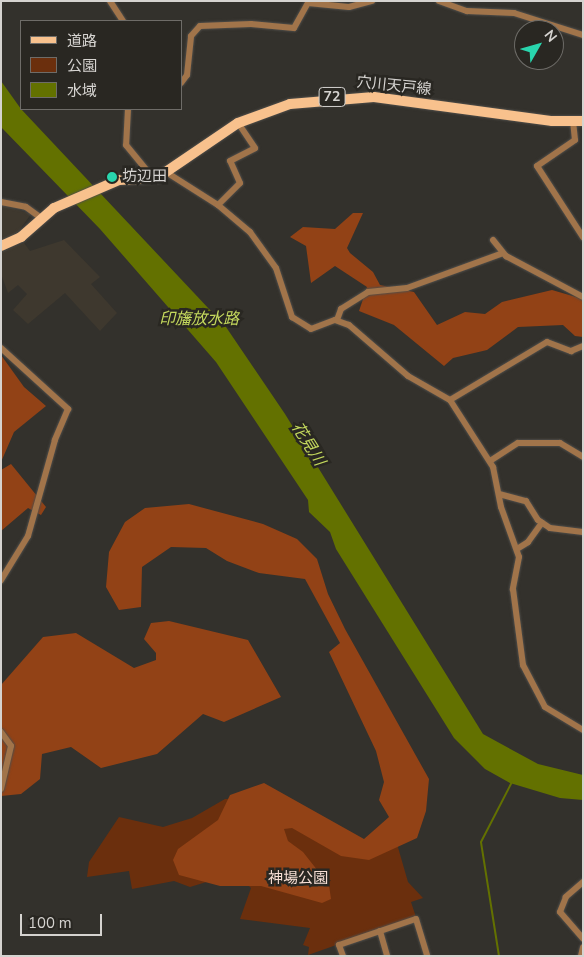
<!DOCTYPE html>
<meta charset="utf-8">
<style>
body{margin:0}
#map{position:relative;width:584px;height:957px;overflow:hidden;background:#33312c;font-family:"Nunito Sans","Noto Sans JP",sans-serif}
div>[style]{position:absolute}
.built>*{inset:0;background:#3e382e}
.green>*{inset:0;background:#6b2f0d}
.forest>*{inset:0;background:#924216}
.water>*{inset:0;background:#637100}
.stream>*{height:2px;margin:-1px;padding:0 1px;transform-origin:1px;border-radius:1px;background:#637100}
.roads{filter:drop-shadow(0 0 1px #504e4a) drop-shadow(0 0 1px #504e4a)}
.minor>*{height:6px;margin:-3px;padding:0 3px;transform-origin:3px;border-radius:3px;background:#a1744a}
.primary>*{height:10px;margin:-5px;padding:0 5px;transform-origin:5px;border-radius:5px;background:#f8c18d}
.dots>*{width:14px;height:14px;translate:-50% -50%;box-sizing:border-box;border:2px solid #292722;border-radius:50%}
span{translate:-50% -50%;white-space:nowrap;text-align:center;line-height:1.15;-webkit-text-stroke:5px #292722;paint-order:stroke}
.shield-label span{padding:1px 4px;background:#292722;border:1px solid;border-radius:4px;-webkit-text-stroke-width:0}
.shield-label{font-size:14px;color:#d5d3d0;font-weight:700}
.street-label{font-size:15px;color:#d5d3d0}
.poi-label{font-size:15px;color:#d5d3d0}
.left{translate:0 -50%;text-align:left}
.park-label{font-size:15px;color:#f6ded4}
.water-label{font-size:16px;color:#c4d95d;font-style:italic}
.frame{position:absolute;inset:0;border:2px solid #d5d3d0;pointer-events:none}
.legend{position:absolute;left:20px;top:20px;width:162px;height:90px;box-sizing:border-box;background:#292722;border:1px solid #6e6c68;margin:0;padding:6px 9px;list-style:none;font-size:15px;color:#d5d3d0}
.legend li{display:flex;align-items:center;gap:10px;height:25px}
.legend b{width:25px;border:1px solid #6e6c68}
.north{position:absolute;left:514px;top:20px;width:50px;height:50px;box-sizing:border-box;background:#292722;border:1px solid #6e6c68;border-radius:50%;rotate:52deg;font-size:14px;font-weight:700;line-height:20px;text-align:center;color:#d5d3d0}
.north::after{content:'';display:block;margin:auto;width:18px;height:22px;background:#29d5ad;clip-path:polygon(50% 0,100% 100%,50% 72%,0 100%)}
.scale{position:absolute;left:20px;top:914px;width:82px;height:22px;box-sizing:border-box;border:2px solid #d5d3d0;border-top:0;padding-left:6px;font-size:15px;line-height:18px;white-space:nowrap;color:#d5d3d0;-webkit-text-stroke:4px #292722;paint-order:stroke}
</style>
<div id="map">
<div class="built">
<i style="clip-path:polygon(1px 205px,31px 214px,18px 232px,1px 241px)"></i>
<i style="clip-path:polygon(64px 240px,100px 277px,91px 284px,117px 313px,100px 331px,65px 293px,28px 324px,13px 310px,27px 294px,18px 285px,8px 293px,1px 274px,1px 252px,24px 243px,30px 251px)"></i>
</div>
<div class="green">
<i style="clip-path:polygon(254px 798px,338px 849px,395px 837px,408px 882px,423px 898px,411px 902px,416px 917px,308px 955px,309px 947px,303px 945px,310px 928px,240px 919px,251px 888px,236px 873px,190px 887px,174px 881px,132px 889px,129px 871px,87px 877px,89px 862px,119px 817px,163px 827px,192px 818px,225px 799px)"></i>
</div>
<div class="forest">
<i style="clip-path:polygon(353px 213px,363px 213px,347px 248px,350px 253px,373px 272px,380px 285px,414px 292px,437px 325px,465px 312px,485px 314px,502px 302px,552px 290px,583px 299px,583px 337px,575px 336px,563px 325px,518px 327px,487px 350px,453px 358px,444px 366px,394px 325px,359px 311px,367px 287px,335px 266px,311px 283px,306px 246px,290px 237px,303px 227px,335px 229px)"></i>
<i style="clip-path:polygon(1px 355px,24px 387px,46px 406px,14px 432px,1px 462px)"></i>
<i style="clip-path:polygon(11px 464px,46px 507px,41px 515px,28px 508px,1px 531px,1px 470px)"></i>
<i style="clip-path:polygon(189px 504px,263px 524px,297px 539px,317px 559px,328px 594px,345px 629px,429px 779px,426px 811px,417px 838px,369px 860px,341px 856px,292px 828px,284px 829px,288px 841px,303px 852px,329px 885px,331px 899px,322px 903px,261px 886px,220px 886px,179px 875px,173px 860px,178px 849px,218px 820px,230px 795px,264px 783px,364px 839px,389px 817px,379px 800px,384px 782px,376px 751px,329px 652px,340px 643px,305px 579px,259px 573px,227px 561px,206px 548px,171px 547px,142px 567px,141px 607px,119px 610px,106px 587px,109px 552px,125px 522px,145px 508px)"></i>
<i style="clip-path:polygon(169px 621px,248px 640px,281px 697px,224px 722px,203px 714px,157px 754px,101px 768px,71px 747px,42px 754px,40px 779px,21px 794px,1px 796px,1px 685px,43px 637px,76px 633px,134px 668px,156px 660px,156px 653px,144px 639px,151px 623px)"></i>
</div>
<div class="water">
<i style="clip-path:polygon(1px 81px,21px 109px,226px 327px,285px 414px,483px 734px,538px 764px,583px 775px,583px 800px,560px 798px,510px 783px,485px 769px,454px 738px,336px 549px,330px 532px,309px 512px,308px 500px,216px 362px,100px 229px,1px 127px)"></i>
</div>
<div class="stream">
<i style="left:499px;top:956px;width:115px;rotate:-99deg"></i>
<i style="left:481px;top:842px;width:68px;rotate:-62.7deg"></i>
</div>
<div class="roads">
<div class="minor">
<i style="left:110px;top:1px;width:24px;rotate:57deg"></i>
<i style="left:439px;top:1px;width:30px;rotate:20deg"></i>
<i style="left:467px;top:11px;width:47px;rotate:2.4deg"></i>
<i style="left:514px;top:13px;width:72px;rotate:17.7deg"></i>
<i style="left:181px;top:83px;width:10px;rotate:-53deg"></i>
<i style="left:187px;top:75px;width:39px;rotate:-84deg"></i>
<i style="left:191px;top:36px;width:13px;rotate:-48deg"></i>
<i style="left:200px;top:26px;width:51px;rotate:-2.2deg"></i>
<i style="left:251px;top:24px;width:43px;rotate:5.3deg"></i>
<i style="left:294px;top:28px;width:29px;rotate:-61deg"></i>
<i style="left:308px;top:3px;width:41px;rotate:5.6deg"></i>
<i style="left:349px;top:7px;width:24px;rotate:-15deg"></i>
<i style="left:128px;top:109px;width:36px;rotate:93deg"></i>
<i style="left:126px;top:145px;width:43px;rotate:50.7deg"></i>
<i style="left:573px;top:121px;width:19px;rotate:84deg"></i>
<i style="left:575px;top:140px;width:46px;rotate:145.6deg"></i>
<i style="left:537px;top:166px;width:85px;rotate:57.1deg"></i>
<i style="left:166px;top:172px;width:62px;rotate:32.4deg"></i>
<i style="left:218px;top:205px;width:42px;rotate:40.2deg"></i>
<i style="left:250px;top:232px;width:44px;rotate:54.2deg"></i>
<i style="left:276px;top:268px;width:52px;rotate:71.9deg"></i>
<i style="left:292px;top:317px;width:22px;rotate:32deg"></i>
<i style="left:311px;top:329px;width:26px;rotate:-21deg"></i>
<i style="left:335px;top:320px;width:15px;rotate:20deg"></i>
<i style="left:349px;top:325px;width:78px;rotate:40.8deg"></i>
<i style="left:408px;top:376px;width:48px;rotate:29.7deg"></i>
<i style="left:450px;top:400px;width:80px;rotate:57.3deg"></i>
<i style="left:493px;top:467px;width:41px;rotate:78.7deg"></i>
<i style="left:501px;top:507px;width:53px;rotate:70.2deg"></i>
<i style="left:519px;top:557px;width:33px;rotate:101deg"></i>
<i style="left:513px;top:589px;width:77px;rotate:82.5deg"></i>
<i style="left:523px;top:665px;width:47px;rotate:62.4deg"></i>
<i style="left:545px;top:707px;width:44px;rotate:31.2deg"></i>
<i style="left:1px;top:202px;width:25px;rotate:11deg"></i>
<i style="left:26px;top:207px;width:17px;rotate:36deg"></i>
<i style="left:218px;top:205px;width:31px;rotate:-45deg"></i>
<i style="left:240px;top:183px;width:24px;rotate:-114deg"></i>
<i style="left:230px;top:161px;width:28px;rotate:-27deg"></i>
<i style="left:255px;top:148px;width:30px;rotate:-124deg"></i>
<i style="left:493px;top:240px;width:21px;rotate:51deg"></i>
<i style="left:506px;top:256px;width:87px;rotate:28deg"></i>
<i style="left:337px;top:320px;width:12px;rotate:-70deg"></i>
<i style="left:341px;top:309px;width:32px;rotate:-32deg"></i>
<i style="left:368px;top:292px;width:39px;rotate:-6deg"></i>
<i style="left:407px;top:288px;width:102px;rotate:-20deg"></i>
<i style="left:1px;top:348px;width:91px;rotate:42.3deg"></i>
<i style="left:68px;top:409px;width:34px;rotate:113deg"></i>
<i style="left:55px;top:440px;width:100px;rotate:105.7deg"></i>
<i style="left:28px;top:536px;width:52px;rotate:121.5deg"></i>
<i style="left:450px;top:400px;width:113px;rotate:-30.9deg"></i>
<i style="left:547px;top:342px;width:26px;rotate:21deg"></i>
<i style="left:571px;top:351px;width:13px;rotate:-23deg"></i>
<i style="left:490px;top:461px;width:33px;rotate:-33deg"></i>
<i style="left:518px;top:443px;width:42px"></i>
<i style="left:560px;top:443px;width:27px;rotate:31deg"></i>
<i style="left:499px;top:494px;width:28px;rotate:15deg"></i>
<i style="left:526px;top:501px;width:22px;rotate:58deg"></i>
<i style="left:538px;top:520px;width:14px;rotate:34deg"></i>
<i style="left:550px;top:528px;width:33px;rotate:7deg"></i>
<i style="left:517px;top:549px;width:13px;rotate:-32deg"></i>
<i style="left:528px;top:542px;width:24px;rotate:-54deg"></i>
<i style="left:1px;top:732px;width:17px;rotate:54deg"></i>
<i style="left:11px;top:746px;width:44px;rotate:103.1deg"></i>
<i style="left:583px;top:882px;width:23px;rotate:139deg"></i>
<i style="left:566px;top:897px;width:16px;rotate:112deg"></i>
<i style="left:560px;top:912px;width:35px;rotate:49deg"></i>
<i style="left:380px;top:931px;width:26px;rotate:74deg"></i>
<i style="left:343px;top:956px;width:12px;rotate:-110deg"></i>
<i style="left:339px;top:945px;width:81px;rotate:-18.7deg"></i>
<i style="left:416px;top:919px;width:39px;rotate:73deg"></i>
<i style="left:581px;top:956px;width:9px;rotate:-77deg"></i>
</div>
<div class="primary">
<i style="left:1px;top:246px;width:22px;rotate:-24deg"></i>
<i style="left:21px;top:237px;width:44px;rotate:-41.3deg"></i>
<i style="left:54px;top:208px;width:71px;rotate:-23.3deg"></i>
<i style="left:119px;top:180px;width:38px;rotate:-3deg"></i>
<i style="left:157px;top:178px;width:98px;rotate:-34.2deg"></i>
<i style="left:238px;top:123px;width:55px;rotate:-20.1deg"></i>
<i style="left:290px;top:104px;width:84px;rotate:-4.8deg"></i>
<i style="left:374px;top:97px;width:180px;rotate:7.7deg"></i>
<i style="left:552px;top:121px;width:31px"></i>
</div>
</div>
<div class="dots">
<i style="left:112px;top:177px;background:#29d5ad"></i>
</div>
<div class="shield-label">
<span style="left:332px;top:97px">72</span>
</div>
<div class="street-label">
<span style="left:394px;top:86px;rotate:6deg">穴川天戸線</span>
</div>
<div class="poi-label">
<span class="left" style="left:122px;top:177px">坊辺田</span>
</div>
<div class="park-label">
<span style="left:298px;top:879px">神場公園</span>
</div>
<div class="water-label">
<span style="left:199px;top:319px">印旛放水路</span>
<span style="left:308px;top:444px;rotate:58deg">花見川</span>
</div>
<div class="frame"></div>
<ul class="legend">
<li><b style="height:6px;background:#f8c18d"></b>道路</li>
<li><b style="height:14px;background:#6b2f0d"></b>公園</li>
<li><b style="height:14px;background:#637100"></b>水域</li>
</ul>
<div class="north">N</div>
<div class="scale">100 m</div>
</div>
